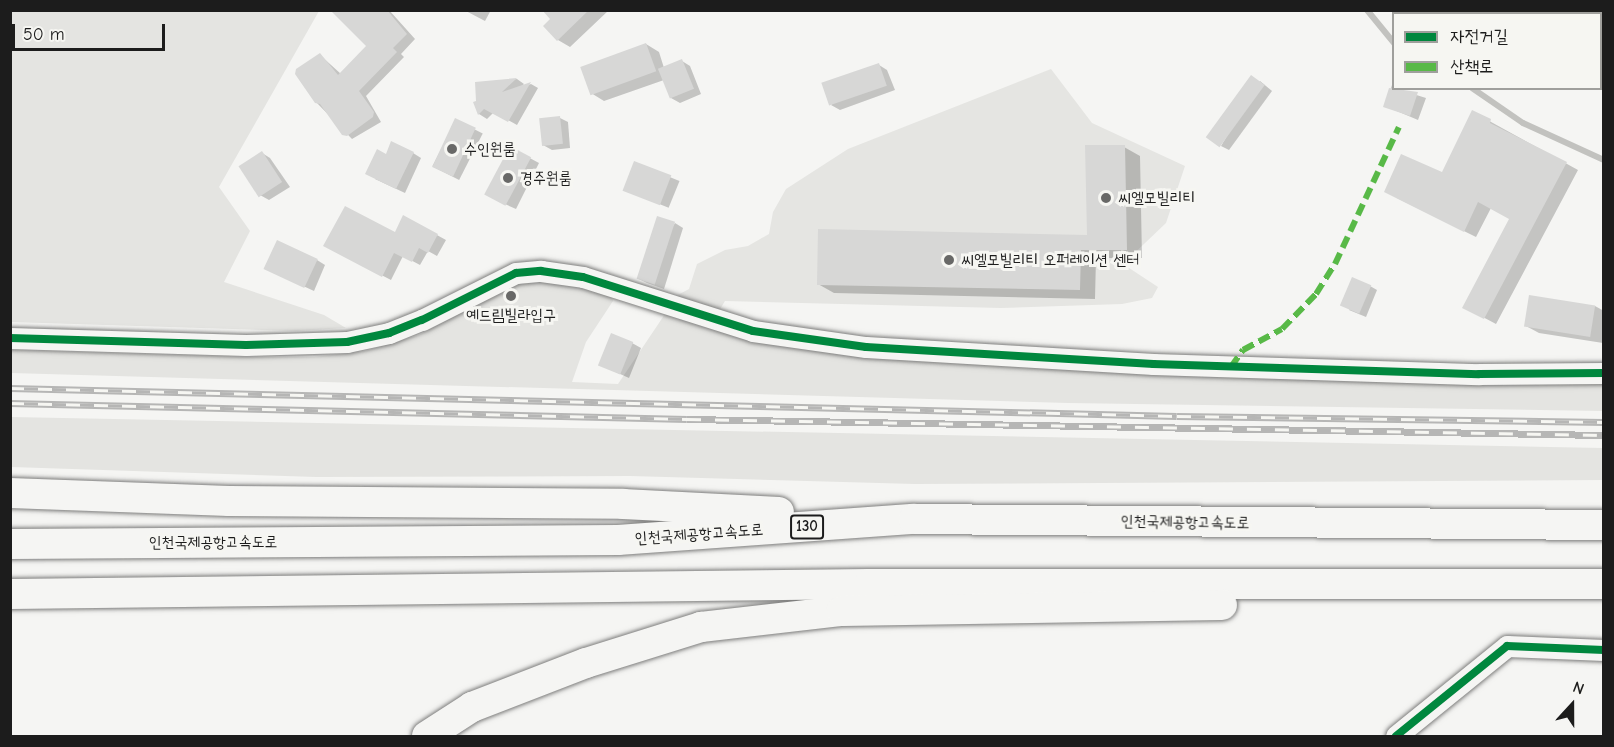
<!DOCTYPE html>
<meta charset="utf-8">
<style>
body{margin:0}
#map{position:relative;width:1614px;height:747px;overflow:hidden;background:#f5f5f3;font-family:"Comic Neue","Poor Story",sans-serif}
div>[style]{position:absolute}
.built>*{inset:0;background:#e5e5e2}
.green>*{inset:0;background:#e4e4e1}
.shadow>*{inset:0;background:#0003;transform-origin:0 0}
.stream>*{height:6px;margin:-3px;padding:0 3px;transform-origin:3px;border-radius:3px;background:#c2c2bf}
.building>*{inset:0;background:#d7d7d6;transform-origin:0 0}
.roads{filter:drop-shadow(0 0 2px #7e7e7d) drop-shadow(0 0 2px #7e7e7d)}
.minor>*{height:21px;margin:-10.5px;padding:0 10.5px;transform-origin:10.5px;border-radius:10.5px;background:#f5f5f3}
.highway>*{height:30px;margin:-15px;padding:0 15px;transform-origin:15px;border-radius:15px;background:#f5f5f3}
.rail>*{height:7px;margin-top:-3.5px;transform-origin:0;background:repeating-linear-gradient(90deg,#f6f6f2 0 14px,#b6b6b5 0 28px);box-sizing:border-box;border-block:2px solid #b6b6b5}
.quiet>*{height:6px;margin-top:-3px;transform-origin:0;background:repeating-linear-gradient(90deg,#58b947 0 12px,transparent 0 18px)}
.cycleway>*{height:8px;margin:-4px;padding:0 4px;transform-origin:4px;border-radius:4px;background:#00873e}
.dots>*{width:16px;height:16px;translate:-50% -50%;box-sizing:border-box;border:3px solid #f6f6f2;border-radius:50%}
span{translate:-50% -50%;white-space:nowrap;text-align:center;line-height:1.15;-webkit-text-stroke:6px #f6f6f2;paint-order:stroke}
.shield-label span{padding:2px 4px;background:#f6f6f2;border:2px solid;border-radius:4px;-webkit-text-stroke-width:0}
.shield-label{font-size:15px;color:#1c1c1c;font-weight:700}
.poi-label{font-size:16px;color:#1c1c1c}
.left{translate:0 -50%;text-align:left}
.street-label{font-size:16px;color:#1c1c1c}
.frame{position:absolute;inset:0;border:12px solid #1c1c1c;pointer-events:none}
.legend{position:absolute;left:1392px;top:12px;width:210px;height:78px;box-sizing:border-box;background:#f6f6f2;border:2px solid #9f9f9c;margin:0;padding:8px 10px;list-style:none;font-size:18px;color:#1c1c1c}
.legend li{display:flex;align-items:center;gap:12px;height:30px}
.legend b{width:30px;border:2px solid #9f9f9c}
.north{position:absolute;left:1542px;top:675px;width:60px;height:60px;-webkit-text-stroke:4px #f6f6f2;paint-order:stroke;rotate:21deg;font-size:16px;font-weight:700;line-height:24px;text-align:center;color:#1c1c1c}
.north::after{content:'';display:block;margin:auto;width:21px;height:27px;background:#1c1c1c;clip-path:polygon(50% 0,100% 100%,50% 72%,0 100%)}
.scale{position:absolute;left:12px;top:24px;width:153px;height:27px;box-sizing:border-box;border:3px solid #1c1c1c;border-top:0;padding-left:8px;font-size:18px;line-height:21px;white-space:nowrap;color:#1c1c1c;-webkit-text-stroke:4px #f6f6f2;paint-order:stroke}
</style>
<div id="map">
<div class="built">
<i style="clip-path:polygon(1051px 69px,1092px 123px,1185px 166px,1166px 223px,1123px 264px,1158px 287px,1152px 298px,1122px 304px,1001px 308px,725px 301px,719px 311px,672px 298px,689px 289px,697px 264px,725px 250px,748px 246px,769px 234px,773px 212px,786px 189px,848px 149px)"></i>
</div>
<div class="green">
<i style="clip-path:polygon(11px 10px,319px 11px,219px 187px,250px 231px,224px 282px,324px 315px,346px 328px,295px 331px,11px 322px)"></i>
<i style="clip-path:polygon(560px 280px,611px 294px,613px 301px,586px 342px,572px 382px,618px 384px,665px 314px,771px 343px,876px 358px,1603px 381px,1604px 411px,1068px 403px,11px 373px,11px 350px,249px 357px,314px 357px,365px 351px,419px 335px,519px 282px)"></i>
<i style="clip-path:polygon(11px 417px,1603px 448px,1604px 480px,915px 484px,630px 476px,316px 477px,11px 467px)"></i>
</div>
<div class="shadow">
<i style="clip-path:polygon(341px 10px,389px 10px,415px 39px,401px 54px,404px 57px,366px 96px,381px 122px,352px 139px,316px 102px,320px 55px,341px 74px,368px 46px)"></i>
<i style="clip-path:polygon(464px 10px,491px 10px,485px 21px)"></i>
<i style="clip-path:polygon(544px 10px,609px 10px,570px 47px,558px 40px,552px 19px)"></i>
<i style="clip-path:polygon(646px 44px,659px 52px,664px 68px,682px 61px,690px 66px,701px 94px,680px 103px,671px 98px,664px 80px,604px 101px,591px 93px)"></i>
<i style="clip-path:polygon(879px 65px,887px 70px,895px 90px,840px 110px,831px 105px)"></i>
<i style="clip-path:polygon(517px 79px,524px 84px,520px 88px,531px 84px,538px 88px,517px 125px,494px 112px,487px 119px,479px 114px,476px 83px)"></i>
<i style="clip-path:polygon(1260px 81px,1272px 91px,1229px 150px,1221px 146px)"></i>
<i style="clip-path:polygon(1392px 85px,1394px 88px,1426px 98px,1418px 120px,1385px 106px)"></i>
<i style="clip-path:polygon(1473px 112px,1578px 170px,1496px 324px,1464px 307px,1511px 219px,1491px 208px,1476px 237px,1397px 198px,1443px 174px)"></i>
<i style="clip-path:polygon(560px 118px,568px 122px,570px 148px,552px 150px,543px 145px)"></i>
<i style="left:456px;top:120px;width:30px;height:52px;rotate:27deg"></i>
<i style="clip-path:polygon(1124px 147px,1140px 156px,1142px 258px,1096px 258px,1095px 299px,834px 293px,818px 284px,1088px 237px)"></i>
<i style="clip-path:polygon(511px 148px,539px 163px,516px 209px,496px 200px)"></i>
<i style="clip-path:polygon(262px 153px,270px 158px,290px 187px,269px 200px,260px 195px,241px 167px)"></i>
<i style="clip-path:polygon(413px 153px,421px 158px,405px 193px,375px 179px,386px 156px)"></i>
<i style="left:635px;top:163px;width:48px;height:29px;rotate:22deg"></i>
<i style="clip-path:polygon(404px 217px,446px 240px,437px 256px,428px 251px,420px 265px,403px 256px,391px 280px,333px 250px,395px 234px)"></i>
<i style="clip-path:polygon(675px 223px,683px 228px,664px 289px,647px 283px,639px 279px)"></i>
<i style="clip-path:polygon(317px 260px,325px 265px,314px 291px,275px 273px)"></i>
<i style="clip-path:polygon(1370px 286px,1377px 290px,1366px 317px,1349px 310px)"></i>
<i style="clip-path:polygon(1595px 306px,1604px 311px,1603px 343px,1539px 333px,1526px 326px)"></i>
<i style="clip-path:polygon(632px 343px,641px 348px,629px 378px,600px 365px)"></i>
</div>
<div class="stream">
<i style="left:1367px;top:10px;width:43px;rotate:50.7deg"></i>
<i style="left:1472px;top:88px;width:62px;rotate:34.5deg"></i>
<i style="left:1523px;top:123px;width:89px;rotate:24.6deg"></i>
</div>
<div class="building">
<i style="clip-path:polygon(330px 10px,387px 10px,407px 34px,393px 48px,397px 52px,359px 91px,374px 112px,373px 117px,347px 136px,342px 135px,320px 104px,315px 103px,295px 74px,296px 69px,320px 53px,338px 75px,366px 46px)"></i>
<i style="clip-path:polygon(542px 10px,589px 10px,557px 41px,543px 26px,550px 19px)"></i>
<i style="left:646px;top:43px;width:30px;height:70px;rotate:70deg"></i>
<i style="left:682px;top:59px;width:32px;height:26px;rotate:68deg"></i>
<i style="left:879px;top:63px;width:24px;height:61px;rotate:71deg"></i>
<i style="left:1251px;top:75px;width:17px;height:77px;rotate:36deg"></i>
<i style="clip-path:polygon(517px 78px,502px 92px,531px 82px,508px 122px,484px 109px,478px 115px,473px 102px,476px 101px,475px 82px)"></i>
<i style="clip-path:polygon(1389px 88px,1418px 92px,1410px 116px,1383px 107px)"></i>
<i style="clip-path:polygon(1472px 110px,1491px 119px,1490px 123px,1567px 162px,1484px 319px,1462px 308px,1509px 219px,1478px 202px,1464px 232px,1384px 192px,1401px 154px,1442px 172px)"></i>
<i style="left:560px;top:116px;width:28px;height:21px;rotate:84deg"></i>
<i style="left:455px;top:118px;width:23px;height:54px;rotate:25deg"></i>
<i style="clip-path:polygon(391px 141px,414px 152px,396px 189px,365px 174px,377px 149px,386px 154px)"></i>
<i style="clip-path:polygon(1085px 145px,1125px 145px,1127px 250px,1081px 250px,1080px 290px,817px 285px,818px 229px,1087px 235px)"></i>
<i style="left:510px;top:146px;width:24px;height:55px;rotate:28deg"></i>
<i style="left:262px;top:151px;width:37px;height:28px;rotate:57deg"></i>
<i style="left:634px;top:161px;width:40px;height:32px;rotate:21deg"></i>
<i style="clip-path:polygon(345px 206px,395px 232px,403px 215px,438px 234px,428px 253px,419px 248px,412px 262px,394px 253px,382px 277px,323px 246px)"></i>
<i style="left:657px;top:216px;width:19px;height:66px;rotate:18deg"></i>
<i style="left:277px;top:240px;width:45px;height:32px;rotate:25deg"></i>
<i style="left:1352px;top:277px;width:21px;height:31px;rotate:23deg"></i>
<i style="left:1529px;top:295px;width:67px;height:32px;rotate:9deg"></i>
<i style="left:611px;top:333px;width:24px;height:35px;rotate:22deg"></i>
</div>
<div class="roads">
<div class="minor">
<i style="left:10px;top:338px;width:236px;rotate:1.7deg"></i>
<i style="left:246px;top:345px;width:101px;rotate:-1.7deg"></i>
<i style="left:347px;top:342px;width:43px;rotate:-12.1deg"></i>
<i style="left:389px;top:333px;width:35px;rotate:-22deg"></i>
<i style="left:422px;top:320px;width:105px;rotate:-26.6deg"></i>
<i style="left:516px;top:273px;width:25px;rotate:-5deg"></i>
<i style="left:541px;top:271px;width:42px;rotate:8.1deg"></i>
<i style="left:583px;top:277px;width:178px;rotate:17.6deg"></i>
<i style="left:753px;top:331px;width:114px;rotate:8.1deg"></i>
<i style="left:866px;top:347px;width:288px;rotate:3.4deg"></i>
<i style="left:1153px;top:364px;width:326px;rotate:1.8deg"></i>
<i style="left:1479px;top:374px;width:125px;rotate:-0.5deg"></i>
<i style="left:1396px;top:736px;width:143px;rotate:-39deg"></i>
<i style="left:1507px;top:646px;width:97px;rotate:2.4deg"></i>
</div>
<div class="highway">
<i style="left:10px;top:493px;width:219px;rotate:2.1deg"></i>
<i style="left:229px;top:501px;width:394px;rotate:0.4deg"></i>
<i style="left:623px;top:504px;width:156px;rotate:2.9deg"></i>
<i style="left:10px;top:544px;width:608px;rotate:-0.38deg"></i>
<i style="left:618px;top:540px;width:297px;rotate:-4.1deg"></i>
<i style="left:914px;top:519px;width:690px;rotate:0.5deg"></i>
<i style="left:10px;top:594px;width:859px;rotate:-0.67deg"></i>
<i style="left:869px;top:584px;width:735px"></i>
<i style="left:427px;top:736px;width:54px;rotate:-32.8deg"></i>
<i style="left:472px;top:707px;width:122px;rotate:-21.1deg"></i>
<i style="left:586px;top:663px;width:121px;rotate:-17.4deg"></i>
<i style="left:701px;top:627px;width:142px;rotate:-6.5deg"></i>
<i style="left:842px;top:611px;width:380px;rotate:-0.9deg"></i>
</div>
</div>
<div class="rail">
<i style="left:10px;top:388px;width:1167px;rotate:1.37deg"></i>
<i style="left:1177px;top:416px;width:427px;rotate:0.8deg"></i>
<i style="left:10px;top:403px;width:677px;rotate:1.35deg"></i>
<i style="left:687px;top:419px;width:917px;rotate:1deg"></i>
</div>
<div class="quiet">
<i style="left:1231px;top:367px;width:21px;rotate:-55deg"></i>
<i style="left:1243px;top:350px;width:44px;rotate:-28.3deg"></i>
<i style="left:1282px;top:329px;width:49px;rotate:-45.8deg"></i>
<i style="left:1316px;top:294px;width:36px;rotate:-58deg"></i>
<i style="left:1335px;top:264px;width:151px;rotate:-65deg"></i>
</div>
<div class="cycleway">
<i style="left:10px;top:338px;width:236px;rotate:1.7deg"></i>
<i style="left:246px;top:345px;width:101px;rotate:-1.7deg"></i>
<i style="left:347px;top:342px;width:43px;rotate:-12.1deg"></i>
<i style="left:389px;top:333px;width:35px;rotate:-22deg"></i>
<i style="left:422px;top:320px;width:105px;rotate:-26.6deg"></i>
<i style="left:516px;top:273px;width:25px;rotate:-5deg"></i>
<i style="left:541px;top:271px;width:42px;rotate:8.1deg"></i>
<i style="left:583px;top:277px;width:178px;rotate:17.6deg"></i>
<i style="left:753px;top:331px;width:114px;rotate:8.1deg"></i>
<i style="left:866px;top:347px;width:288px;rotate:3.4deg"></i>
<i style="left:1153px;top:364px;width:326px;rotate:1.8deg"></i>
<i style="left:1479px;top:374px;width:125px;rotate:-0.5deg"></i>
<i style="left:1396px;top:736px;width:143px;rotate:-39deg"></i>
<i style="left:1507px;top:646px;width:97px;rotate:2.4deg"></i>
</div>
<div class="dots">
<i style="left:452px;top:149px;background:#686867"></i>
<i style="left:508px;top:178px;background:#686867"></i>
<i style="left:1106px;top:198px;background:#686867"></i>
<i style="left:949px;top:260px;background:#686867"></i>
<i style="left:511px;top:296px;background:#686867"></i>
</div>
<div class="shield-label">
<span style="left:807px;top:527px">130</span>
</div>
<div class="poi-label">
<span class="left" style="left:464px;top:149px">수인원룸</span>
<span class="left" style="left:520px;top:178px">경주원룸</span>
<span class="left" style="left:1118px;top:198px">씨엘모빌리티</span>
<span class="left" style="left:961px;top:260px">씨엘모빌리티 오퍼레이션 센터</span>
<span style="left:511px;top:315px">예드림빌라입구</span>
</div>
<div class="street-label">
<span style="left:1185px;top:522px;rotate:1deg">인천국제공항고속도로</span>
<span style="left:699px;top:534px;rotate:-4deg">인천국제공항고속도로</span>
<span style="left:213px;top:542px">인천국제공항고속도로</span>
</div>
<div class="frame"></div>
<ul class="legend">
<li><b style="height:8px;background:#00873e"></b>자전거길</li>
<li><b style="height:8px;background:#58b947"></b>산책로</li>
</ul>
<div class="north">N</div>
<div class="scale">50 m</div>
</div>
